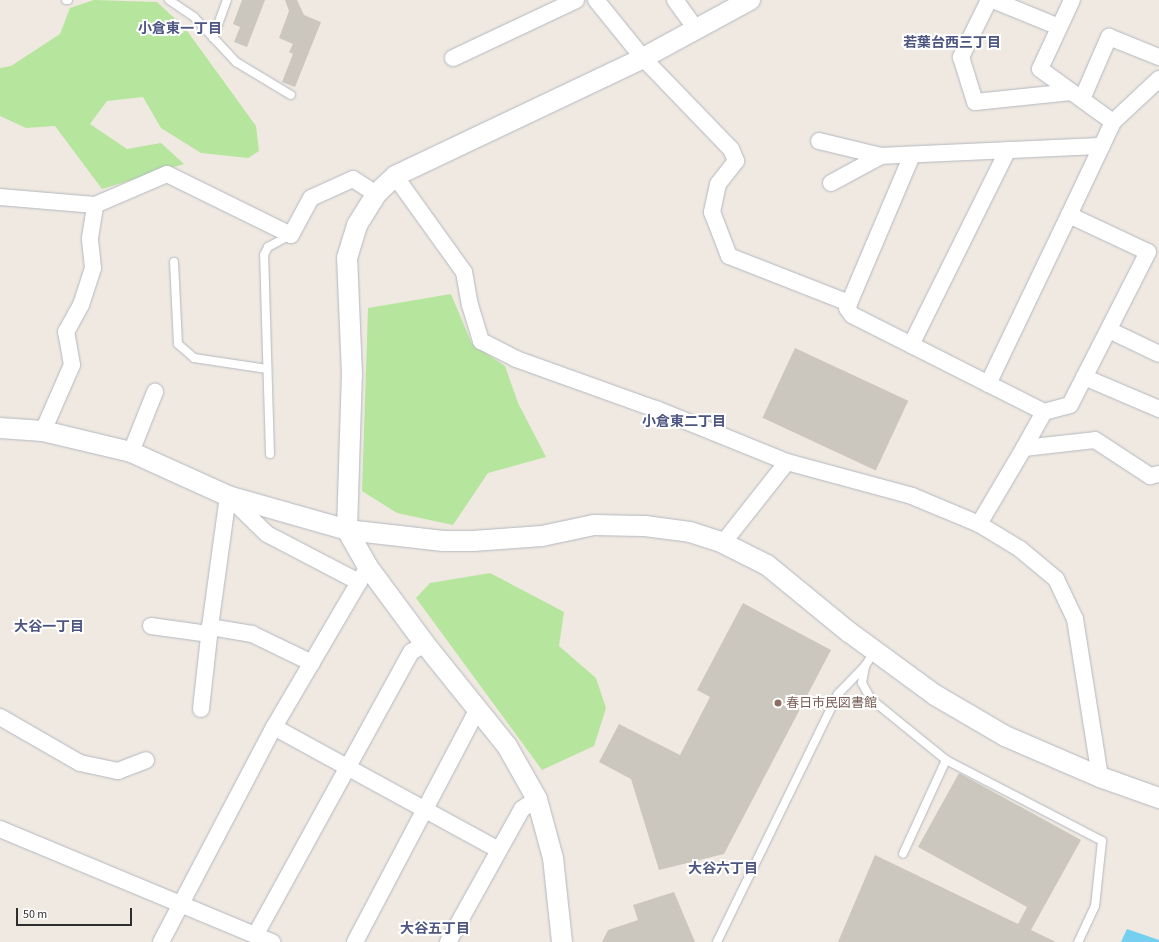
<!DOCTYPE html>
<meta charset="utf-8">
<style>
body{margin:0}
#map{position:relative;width:1159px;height:942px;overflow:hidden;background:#efe9e1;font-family:"Source Sans 3","Noto Sans JP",sans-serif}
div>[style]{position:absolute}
.green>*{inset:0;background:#b6e59e}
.water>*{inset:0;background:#75cff0}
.building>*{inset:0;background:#cbc7bf;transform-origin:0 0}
.roads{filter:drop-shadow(0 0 1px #b4b7c1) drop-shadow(0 0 1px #b4b7c1)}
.service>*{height:8px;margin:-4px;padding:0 4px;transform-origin:4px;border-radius:4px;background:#fff}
.minor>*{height:16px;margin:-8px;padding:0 8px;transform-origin:8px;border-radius:8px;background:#fff}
.tertiary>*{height:20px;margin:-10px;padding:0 10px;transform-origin:10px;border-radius:10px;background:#fff}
.dots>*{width:11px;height:11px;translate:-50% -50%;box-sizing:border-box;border:2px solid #fff;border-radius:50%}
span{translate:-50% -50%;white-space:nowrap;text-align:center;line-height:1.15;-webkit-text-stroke:4px #fff;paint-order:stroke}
.education-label{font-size:13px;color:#785e54}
.left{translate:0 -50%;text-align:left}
.neighbourhood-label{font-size:14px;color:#4d5680;font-weight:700}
.scale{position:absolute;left:16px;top:908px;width:116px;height:18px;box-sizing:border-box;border:2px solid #2e2e2e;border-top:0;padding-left:5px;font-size:12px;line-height:14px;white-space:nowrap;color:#2e2e2e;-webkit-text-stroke:3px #fff;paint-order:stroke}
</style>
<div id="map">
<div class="green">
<i style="clip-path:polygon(94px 0,157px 2px,185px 28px,256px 126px,259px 151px,248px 158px,201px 153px,161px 128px,143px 97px,107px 101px,90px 124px,127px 149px,161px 143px,184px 164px,102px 189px,55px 126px,26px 128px,0 116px,0 68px,11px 66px,60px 34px,70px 8px)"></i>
<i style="clip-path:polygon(451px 294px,472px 344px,505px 366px,518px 403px,546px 457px,488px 473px,453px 525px,397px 513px,362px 491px,368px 308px)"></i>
<i style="clip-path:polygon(490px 573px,564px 612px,559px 646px,596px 678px,606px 708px,594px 746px,542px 770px,416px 598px,430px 583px)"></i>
</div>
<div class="water">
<i style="clip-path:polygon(1127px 929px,1159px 940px,1159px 942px,1121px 942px)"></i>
</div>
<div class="building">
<i style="clip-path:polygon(242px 0,265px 0,247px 47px,234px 42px,240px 27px,233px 24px)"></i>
<i style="clip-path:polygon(285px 0,297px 0,304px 15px,321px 22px,295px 87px,282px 82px,293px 54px,289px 52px,293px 44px,279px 38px,289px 11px)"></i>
<i style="left:795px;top:348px;width:125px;height:77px;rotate:25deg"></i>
<i style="clip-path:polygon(743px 603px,831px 650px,724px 854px,659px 870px,631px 779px,599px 762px,619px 724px,680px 755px,710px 697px,697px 690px)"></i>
<i style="clip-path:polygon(959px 773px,1081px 840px,1031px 930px,1056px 942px,838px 942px,875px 855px,1018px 924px,1027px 907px,918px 847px)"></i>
<i style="clip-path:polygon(674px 892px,695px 942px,602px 942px,608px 930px,638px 920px,633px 905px)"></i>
</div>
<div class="roads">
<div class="service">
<i style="left:66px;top:0;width:2px"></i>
<i style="left:169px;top:0;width:30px;rotate:34deg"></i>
<i style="left:194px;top:17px;width:62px;rotate:47deg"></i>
<i style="left:236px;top:62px;width:64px;rotate:31deg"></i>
<i style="left:213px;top:38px;width:40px;rotate:-69.8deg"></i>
<i style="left:174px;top:262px;width:82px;rotate:87.2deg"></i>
<i style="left:178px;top:344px;width:21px;rotate:41deg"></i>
<i style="left:194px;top:358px;width:74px;rotate:8.6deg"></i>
<i style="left:270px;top:454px;width:199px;rotate:-91.7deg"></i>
<i style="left:264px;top:255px;width:9px;rotate:-63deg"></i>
<i style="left:268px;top:247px;width:26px;rotate:-28deg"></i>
<i style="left:875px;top:651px;width:18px;rotate:124deg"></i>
<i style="left:865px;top:666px;width:17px;rotate:100deg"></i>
<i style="left:862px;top:683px;width:18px;rotate:61deg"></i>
<i style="left:871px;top:699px;width:97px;rotate:39.1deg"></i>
<i style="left:946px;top:760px;width:103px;rotate:114.6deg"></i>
<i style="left:946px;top:760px;width:176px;rotate:27.4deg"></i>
<i style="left:1102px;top:841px;width:65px;rotate:96.1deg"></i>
<i style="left:1095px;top:906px;width:40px;rotate:115deg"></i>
<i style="left:717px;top:942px;width:276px;rotate:-64deg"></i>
<i style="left:838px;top:694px;width:39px;rotate:-46deg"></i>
</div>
<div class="minor">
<i style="left:596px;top:0;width:75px;rotate:51deg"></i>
<i style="left:643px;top:58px;width:127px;rotate:46deg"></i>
<i style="left:731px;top:149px;width:13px;rotate:67deg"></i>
<i style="left:736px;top:161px;width:29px;rotate:128deg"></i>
<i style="left:718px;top:184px;width:29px;rotate:102deg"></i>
<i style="left:712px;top:212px;width:47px;rotate:68.9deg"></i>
<i style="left:729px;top:256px;width:129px;rotate:21.4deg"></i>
<i style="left:675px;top:0;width:37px;rotate:54deg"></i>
<i style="left:989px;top:0;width:64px;rotate:116.2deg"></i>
<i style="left:961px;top:57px;width:47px;rotate:72.7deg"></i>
<i style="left:975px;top:102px;width:97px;rotate:-5.9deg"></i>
<i style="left:993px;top:0;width:71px;rotate:22.2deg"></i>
<i style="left:1072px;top:0;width:76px;rotate:114.9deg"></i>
<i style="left:1040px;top:69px;width:90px;rotate:36deg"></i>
<i style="left:1113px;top:122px;width:103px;rotate:115.3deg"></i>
<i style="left:1069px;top:215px;width:87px;rotate:25.1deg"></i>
<i style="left:1148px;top:252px;width:172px;rotate:117deg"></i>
<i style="left:1070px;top:405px;width:27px;rotate:165deg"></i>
<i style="left:1044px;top:412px;width:41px;rotate:119.1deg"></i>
<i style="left:1024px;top:448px;width:71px;rotate:-6.4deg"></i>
<i style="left:1095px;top:440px;width:66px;rotate:33.2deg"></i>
<i style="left:1150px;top:476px;width:9px;rotate:-13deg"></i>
<i style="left:453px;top:58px;width:136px;rotate:-25.2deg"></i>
<i style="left:1082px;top:99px;width:68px;rotate:-66.5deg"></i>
<i style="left:1109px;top:37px;width:54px;rotate:21.8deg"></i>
<i style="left:1113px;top:122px;width:63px;rotate:-43.1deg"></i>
<i style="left:819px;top:141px;width:64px;rotate:13.6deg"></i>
<i style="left:912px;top:155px;width:166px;rotate:113deg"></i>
<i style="left:847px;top:308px;width:9px;rotate:54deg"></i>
<i style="left:852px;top:315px;width:215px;rotate:26.8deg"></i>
<i style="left:395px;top:176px;width:118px;rotate:54.3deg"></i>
<i style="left:464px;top:272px;width:34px;rotate:80deg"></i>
<i style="left:470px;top:305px;width:38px;rotate:73deg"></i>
<i style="left:481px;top:341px;width:39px;rotate:27deg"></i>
<i style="left:516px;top:359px;width:149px;rotate:19.7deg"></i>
<i style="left:656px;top:409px;width:141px;rotate:22deg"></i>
<i style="left:787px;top:462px;width:130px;rotate:15.2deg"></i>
<i style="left:912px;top:496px;width:73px;rotate:22.7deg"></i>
<i style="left:979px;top:524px;width:48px;rotate:31.4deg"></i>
<i style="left:1020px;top:549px;width:47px;rotate:39.8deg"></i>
<i style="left:1056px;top:579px;width:44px;rotate:64.6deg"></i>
<i style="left:1075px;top:619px;width:160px;rotate:81deg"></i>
<i style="left:831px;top:183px;width:57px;rotate:-28.4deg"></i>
<i style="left:881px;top:156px;width:221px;rotate:-2.6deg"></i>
<i style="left:0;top:197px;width:95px;rotate:4.8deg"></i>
<i style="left:95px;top:205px;width:78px;rotate:-23.3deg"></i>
<i style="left:167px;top:174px;width:138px;rotate:26.2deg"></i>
<i style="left:291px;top:235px;width:42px;rotate:-61.6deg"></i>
<i style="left:311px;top:198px;width:46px;rotate:-24.3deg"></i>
<i style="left:353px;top:179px;width:27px;rotate:33deg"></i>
<i style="left:1109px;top:330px;width:55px;rotate:25.6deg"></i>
<i style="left:911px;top:345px;width:218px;rotate:-63.6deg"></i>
<i style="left:1084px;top:377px;width:82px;rotate:23.1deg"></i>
<i style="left:988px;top:384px;width:187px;rotate:-64.4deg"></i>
<i style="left:43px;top:431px;width:72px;rotate:-66.3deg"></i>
<i style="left:72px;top:365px;width:34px;rotate:-100deg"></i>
<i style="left:66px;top:332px;width:31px;rotate:-61deg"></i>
<i style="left:81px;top:305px;width:39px;rotate:-72deg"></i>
<i style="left:93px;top:268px;width:30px;rotate:-96deg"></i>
<i style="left:90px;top:238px;width:33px;rotate:-81deg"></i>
<i style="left:131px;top:452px;width:65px;rotate:-68.2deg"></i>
<i style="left:979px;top:524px;width:88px;rotate:-59.4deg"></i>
<i style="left:723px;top:543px;width:103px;rotate:-51.7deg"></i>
<i style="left:151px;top:626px;width:59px;rotate:7.9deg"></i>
<i style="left:312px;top:663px;width:67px;rotate:-154.2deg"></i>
<i style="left:252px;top:634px;width:43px;rotate:-170.5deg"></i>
<i style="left:210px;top:627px;width:132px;rotate:-82.2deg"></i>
<i style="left:228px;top:496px;width:54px;rotate:44.3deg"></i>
<i style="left:267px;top:534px;width:104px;rotate:27.6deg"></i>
<i style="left:201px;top:709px;width:82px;rotate:-83.7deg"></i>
<i style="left:0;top:717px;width:92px;rotate:29.9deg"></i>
<i style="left:80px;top:763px;width:39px;rotate:12deg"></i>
<i style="left:118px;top:771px;width:30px;rotate:-21deg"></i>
<i style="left:274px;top:727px;width:256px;rotate:28.7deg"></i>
<i style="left:0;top:829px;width:295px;rotate:22.6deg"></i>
<i style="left:256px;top:934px;width:322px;rotate:-61.2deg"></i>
<i style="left:411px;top:652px;width:16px;rotate:-30deg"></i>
<i style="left:161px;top:942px;width:243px;rotate:-62.3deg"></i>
<i style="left:274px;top:727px;width:186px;rotate:-59.6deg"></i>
<i style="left:355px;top:942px;width:263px;rotate:-62.2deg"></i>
<i style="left:448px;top:942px;width:152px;rotate:-60.9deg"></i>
<i style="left:522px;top:809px;width:18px;rotate:-34deg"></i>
</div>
<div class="tertiary">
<i style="left:0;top:428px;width:43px;rotate:4deg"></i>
<i style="left:43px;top:431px;width:90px;rotate:13.4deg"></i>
<i style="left:131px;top:452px;width:107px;rotate:24.4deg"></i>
<i style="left:228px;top:496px;width:124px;rotate:15.9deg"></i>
<i style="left:347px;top:530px;width:97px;rotate:6.5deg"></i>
<i style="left:443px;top:541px;width:30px"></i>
<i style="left:473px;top:541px;width:69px;rotate:-4.1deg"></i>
<i style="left:542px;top:536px;width:53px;rotate:-11.9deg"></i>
<i style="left:594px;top:525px;width:51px;rotate:1.1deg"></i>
<i style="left:645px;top:526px;width:45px;rotate:7.6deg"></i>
<i style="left:690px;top:532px;width:35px;rotate:18deg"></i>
<i style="left:723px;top:543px;width:49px;rotate:26.6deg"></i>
<i style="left:767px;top:565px;width:106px;rotate:39.3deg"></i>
<i style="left:849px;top:632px;width:107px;rotate:36.2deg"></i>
<i style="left:935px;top:695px;width:81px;rotate:30.4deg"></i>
<i style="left:1005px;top:736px;width:103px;rotate:23.3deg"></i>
<i style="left:1100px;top:777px;width:63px;rotate:19.6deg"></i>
<i style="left:562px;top:942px;width:84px;rotate:-96.1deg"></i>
<i style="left:553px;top:858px;width:61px;rotate:-105.2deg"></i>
<i style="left:537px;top:799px;width:61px;rotate:-119.5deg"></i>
<i style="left:507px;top:746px;width:131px;rotate:-128.8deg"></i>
<i style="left:425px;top:644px;width:96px;rotate:-126.5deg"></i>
<i style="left:368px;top:567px;width:43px;rotate:-119.6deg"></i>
<i style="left:347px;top:530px;width:155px;rotate:-88.2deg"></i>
<i style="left:352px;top:375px;width:117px;rotate:-92.4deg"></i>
<i style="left:347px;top:258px;width:34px;rotate:-73deg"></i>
<i style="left:357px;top:225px;width:36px;rotate:-58deg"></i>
<i style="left:376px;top:194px;width:26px;rotate:-43deg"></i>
<i style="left:395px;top:176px;width:275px;rotate:-25.4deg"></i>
<i style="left:643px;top:58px;width:122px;rotate:-28.5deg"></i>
</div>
</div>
<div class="dots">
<i style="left:778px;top:703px;background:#8d6e63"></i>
</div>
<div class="education-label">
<span class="left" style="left:786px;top:703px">春日市民図書館</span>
</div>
<div class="neighbourhood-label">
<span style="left:180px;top:29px">小倉東一丁目</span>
<span style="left:952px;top:43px">若葉台西三丁目</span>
<span style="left:684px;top:422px">小倉東二丁目</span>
<span style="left:49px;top:627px">大谷一丁目</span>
<span style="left:723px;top:869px">大谷六丁目</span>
<span style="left:435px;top:929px">大谷五丁目</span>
</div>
<div class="scale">50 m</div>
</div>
